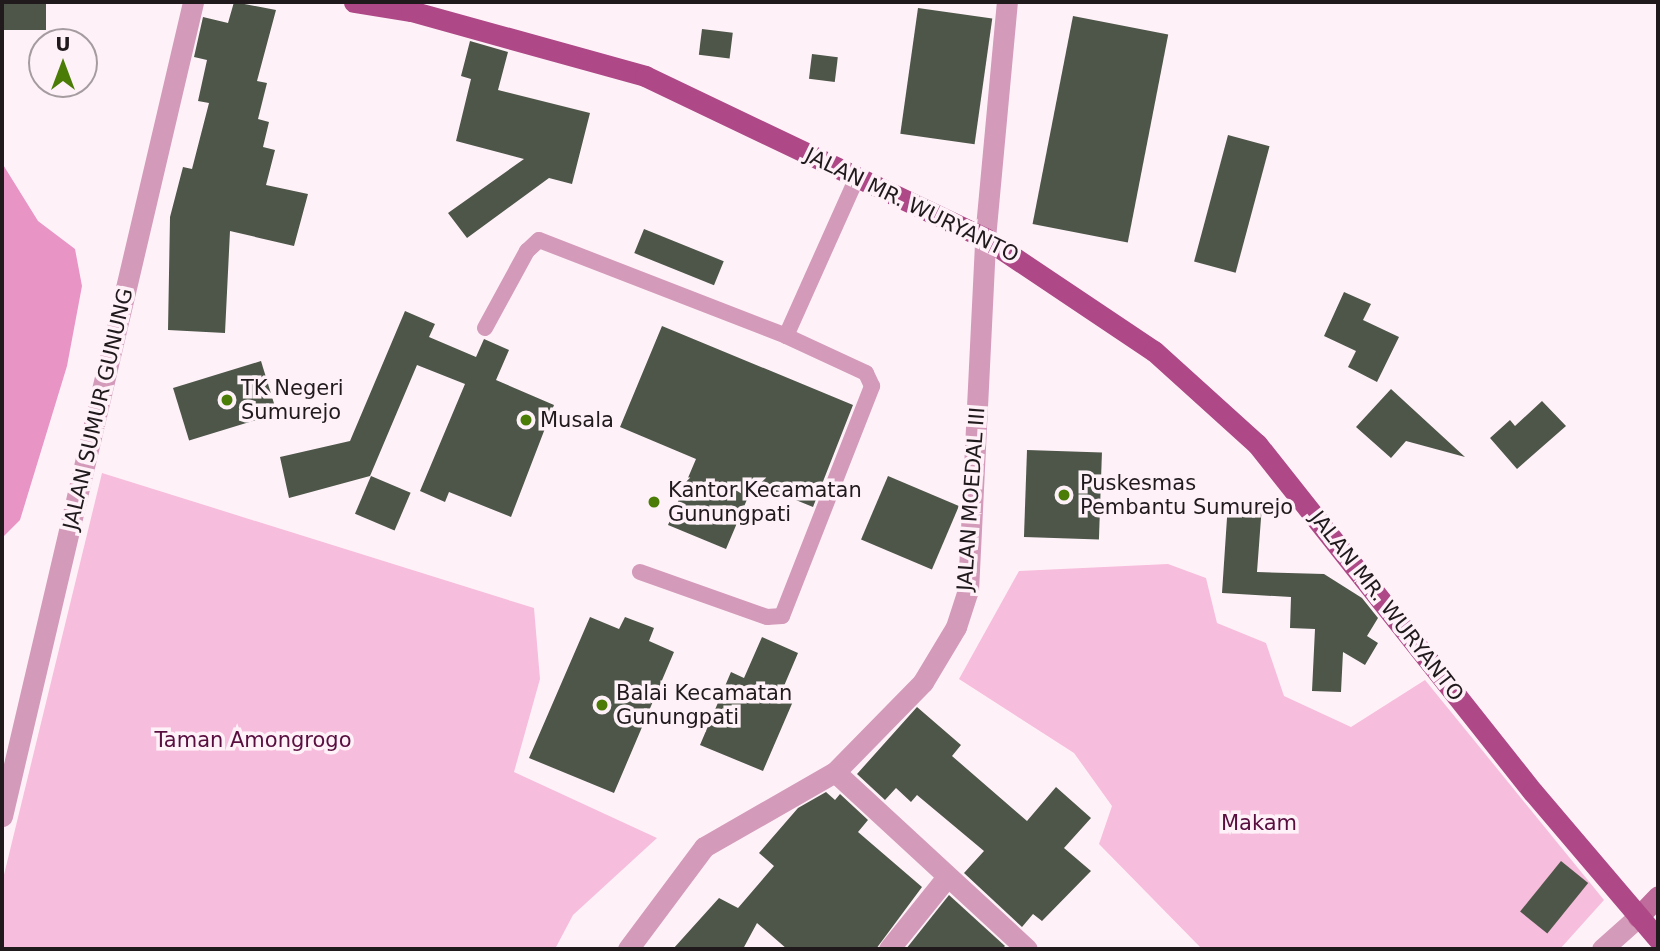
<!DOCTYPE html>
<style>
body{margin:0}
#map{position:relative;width:1660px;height:951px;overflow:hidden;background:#fef2f8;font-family:"DejaVu Sans",sans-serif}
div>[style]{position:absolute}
.green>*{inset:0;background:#f7bddc}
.forest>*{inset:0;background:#e894c4}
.building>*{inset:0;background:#4e5649;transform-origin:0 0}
.service>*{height:16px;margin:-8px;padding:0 8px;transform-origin:8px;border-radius:8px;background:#d49aba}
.minor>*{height:21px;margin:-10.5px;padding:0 10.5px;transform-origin:10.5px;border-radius:10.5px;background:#d49aba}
.secondary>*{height:21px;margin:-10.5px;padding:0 10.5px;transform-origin:10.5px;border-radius:10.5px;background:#bf6c9c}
.primary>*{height:21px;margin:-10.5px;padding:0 10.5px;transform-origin:10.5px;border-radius:10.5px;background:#ae4887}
.dots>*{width:19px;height:19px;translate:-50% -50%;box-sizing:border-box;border:4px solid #fef2f8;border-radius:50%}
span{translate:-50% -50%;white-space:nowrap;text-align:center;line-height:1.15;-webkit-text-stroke:7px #fef2f8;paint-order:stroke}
.street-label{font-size:21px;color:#201a1d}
.poi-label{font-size:21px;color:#201a1d}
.left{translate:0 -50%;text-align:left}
.park-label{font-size:21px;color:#580e3f}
.frame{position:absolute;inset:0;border:4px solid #201a1d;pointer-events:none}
.north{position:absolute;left:28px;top:28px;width:70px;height:70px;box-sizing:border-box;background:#fef2f8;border:2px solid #a59ca0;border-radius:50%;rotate:0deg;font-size:19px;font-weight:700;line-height:28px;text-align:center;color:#201a1d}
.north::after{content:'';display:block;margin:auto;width:24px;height:32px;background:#4b7c07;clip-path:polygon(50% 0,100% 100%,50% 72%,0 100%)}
</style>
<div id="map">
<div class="green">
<i style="clip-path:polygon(102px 473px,534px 608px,540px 679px,514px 772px,657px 838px,573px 915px,555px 949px,2px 949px,2px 883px)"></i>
<i style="clip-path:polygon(1168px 564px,1206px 578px,1217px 623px,1266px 643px,1284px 696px,1351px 727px,1425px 680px,1604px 900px,1560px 949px,1202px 949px,1099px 844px,1112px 806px,1074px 753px,959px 679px,1019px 571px)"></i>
</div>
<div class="forest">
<i style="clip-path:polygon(2px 163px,38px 221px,75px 249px,82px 286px,67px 366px,20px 520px,2px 538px)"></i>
</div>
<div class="building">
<i style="left:2px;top:2px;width:44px;height:28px"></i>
<i style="clip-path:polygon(234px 2px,276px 10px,257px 81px,267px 83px,258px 119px,269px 122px,263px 147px,275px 150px,266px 185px,308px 194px,294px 246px,230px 231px,225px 333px,168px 330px,170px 217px,183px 167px,192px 169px,209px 103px,198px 101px,207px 60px,194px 57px,203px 17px,228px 23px)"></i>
<i style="left:918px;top:8px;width:75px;height:127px;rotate:8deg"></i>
<i style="left:1073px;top:16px;width:97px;height:212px;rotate:11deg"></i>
<i style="left:702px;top:29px;width:31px;height:26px;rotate:7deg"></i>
<i style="clip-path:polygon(470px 41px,508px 52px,498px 90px,590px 113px,572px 184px,549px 178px,467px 238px,448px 213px,524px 159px,456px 141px,471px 79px,461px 76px)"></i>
<i style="left:812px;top:54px;width:26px;height:25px;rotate:7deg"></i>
<i style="left:1228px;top:135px;width:43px;height:131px;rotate:15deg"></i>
<i style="left:644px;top:229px;width:86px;height:26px;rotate:22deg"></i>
<i style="clip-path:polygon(1344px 292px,1371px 304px,1363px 320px,1399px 337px,1377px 382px,1348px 367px,1356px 351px,1324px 336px)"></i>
<i style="clip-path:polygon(405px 311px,435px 324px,429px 337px,476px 357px,484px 339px,509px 350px,496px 380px,554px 405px,511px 517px,449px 492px,445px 502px,420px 491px,465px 384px,417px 365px,370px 476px,289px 498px,280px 457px,350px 441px)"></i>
<i style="clip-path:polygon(662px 326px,853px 405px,813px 507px,754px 483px,726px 549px,668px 525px,696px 459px,620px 427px)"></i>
<i style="left:261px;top:361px;width:55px;height:92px;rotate:73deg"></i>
<i style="clip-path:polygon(1391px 389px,1465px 457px,1406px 441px,1391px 458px,1356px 427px)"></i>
<i style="clip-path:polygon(1542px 401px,1566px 426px,1517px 469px,1490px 438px,1510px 420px,1515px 426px)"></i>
<i style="left:1027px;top:450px;width:75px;height:87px;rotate:2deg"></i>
<i style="left:371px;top:476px;width:43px;height:41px;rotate:23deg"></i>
<i style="left:888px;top:476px;width:77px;height:69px;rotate:23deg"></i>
<i style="clip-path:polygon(1228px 503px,1262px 505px,1257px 572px,1324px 574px,1362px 598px,1378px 618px,1367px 636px,1378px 643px,1365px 665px,1343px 652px,1341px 692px,1312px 691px,1315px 629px,1290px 628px,1291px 597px,1222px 593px)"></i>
<i style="clip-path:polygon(590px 617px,619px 629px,625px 617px,654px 628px,649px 641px,674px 652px,614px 793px,529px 758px)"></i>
<i style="clip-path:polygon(762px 637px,798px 653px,781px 693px,794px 699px,763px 771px,700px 745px,731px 672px,744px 678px)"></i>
<i style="clip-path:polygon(917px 707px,961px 745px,952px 756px,1027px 821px,1056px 787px,1091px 818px,1064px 848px,1091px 871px,1042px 921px,1033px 914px,1022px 927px,964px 873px,984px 851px,917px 795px,911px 802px,896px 788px,885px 800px,857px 774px)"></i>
<i style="clip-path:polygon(826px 792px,835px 800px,840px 794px,868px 820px,858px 832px,922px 887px,876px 949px,787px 949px,757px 923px,743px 949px,673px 949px,719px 898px,738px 908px,774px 866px,759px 853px,798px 808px)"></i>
<i style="left:1561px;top:861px;width:35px;height:65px;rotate:39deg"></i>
<i style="clip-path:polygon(949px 895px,1005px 946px,1002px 949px,906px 949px)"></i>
</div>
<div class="service">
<i style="left:485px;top:328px;width:88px;rotate:-61.4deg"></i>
<i style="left:527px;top:251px;width:16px;rotate:-43deg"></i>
<i style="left:539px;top:240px;width:265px;rotate:21.2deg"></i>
<i style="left:640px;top:572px;width:135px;rotate:19.5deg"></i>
<i style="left:767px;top:617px;width:15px;rotate:-4deg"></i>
<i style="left:782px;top:616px;width:247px;rotate:-68.6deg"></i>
<i style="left:872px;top:386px;width:14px;rotate:-115deg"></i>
<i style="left:866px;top:373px;width:88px;rotate:-155.2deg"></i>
<i style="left:786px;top:336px;width:174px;rotate:-65.9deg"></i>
</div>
<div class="minor">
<i style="left:835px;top:772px;width:261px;rotate:42.7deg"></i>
<i style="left:2px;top:816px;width:836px;rotate:-76.79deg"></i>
<i style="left:628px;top:949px;width:127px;rotate:-53.3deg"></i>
<i style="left:704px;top:847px;width:151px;rotate:-29.8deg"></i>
<i style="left:835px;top:772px;width:126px;rotate:-45.6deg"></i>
<i style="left:923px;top:682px;width:64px;rotate:-59deg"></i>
<i style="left:956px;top:627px;width:38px;rotate:-72deg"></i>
<i style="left:968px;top:591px;width:353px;rotate:-87.2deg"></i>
<i style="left:985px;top:238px;width:237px;rotate:-84.7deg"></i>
<i style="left:889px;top:949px;width:91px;rotate:-51.2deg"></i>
<i style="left:1602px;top:949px;width:48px;rotate:-41.6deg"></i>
</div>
<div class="secondary">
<i style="left:1638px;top:917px;width:29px;rotate:-46deg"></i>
</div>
<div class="primary">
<i style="left:354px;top:2px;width:58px;rotate:9deg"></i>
<i style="left:411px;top:11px;width:243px;rotate:15.5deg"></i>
<i style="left:645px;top:76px;width:377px;rotate:25.5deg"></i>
<i style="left:985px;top:238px;width:203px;rotate:33.8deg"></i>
<i style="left:1154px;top:351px;width:139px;rotate:42.1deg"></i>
<i style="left:1257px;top:444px;width:444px;rotate:51.6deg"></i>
<i style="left:1533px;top:792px;width:193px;rotate:49.6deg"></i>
</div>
<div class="dots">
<i style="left:227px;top:400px;background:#4b7c07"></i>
<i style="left:526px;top:420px;background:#4b7c07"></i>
<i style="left:1064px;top:495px;background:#4b7c07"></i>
<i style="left:654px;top:502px;background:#4b7c07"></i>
<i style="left:602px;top:705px;background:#4b7c07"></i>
</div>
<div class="street-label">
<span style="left:912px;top:205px;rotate:26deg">JALAN MR. WURYANTO</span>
<span style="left:98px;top:409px;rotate:-77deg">JALAN SUMUR GUNUNG</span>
<span style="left:971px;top:499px;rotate:-86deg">JALAN MOEDAL III</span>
<span style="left:1387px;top:606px;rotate:52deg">JALAN MR. WURYANTO</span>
</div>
<div class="poi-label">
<span class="left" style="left:241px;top:400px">TK Negeri<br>Sumurejo</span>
<span class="left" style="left:540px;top:420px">Musala</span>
<span class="left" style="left:1080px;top:495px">Puskesmas<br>Pembantu Sumurejo</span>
<span class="left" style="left:668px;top:502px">Kantor Kecamatan<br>Gunungpati</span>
<span class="left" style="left:616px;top:705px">Balai Kecamatan<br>Gunungpati</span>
</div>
<div class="park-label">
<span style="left:253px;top:740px">Taman Amongrogo</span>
<span style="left:1259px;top:823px">Makam</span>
</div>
<div class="frame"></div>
<div class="north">U</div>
</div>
